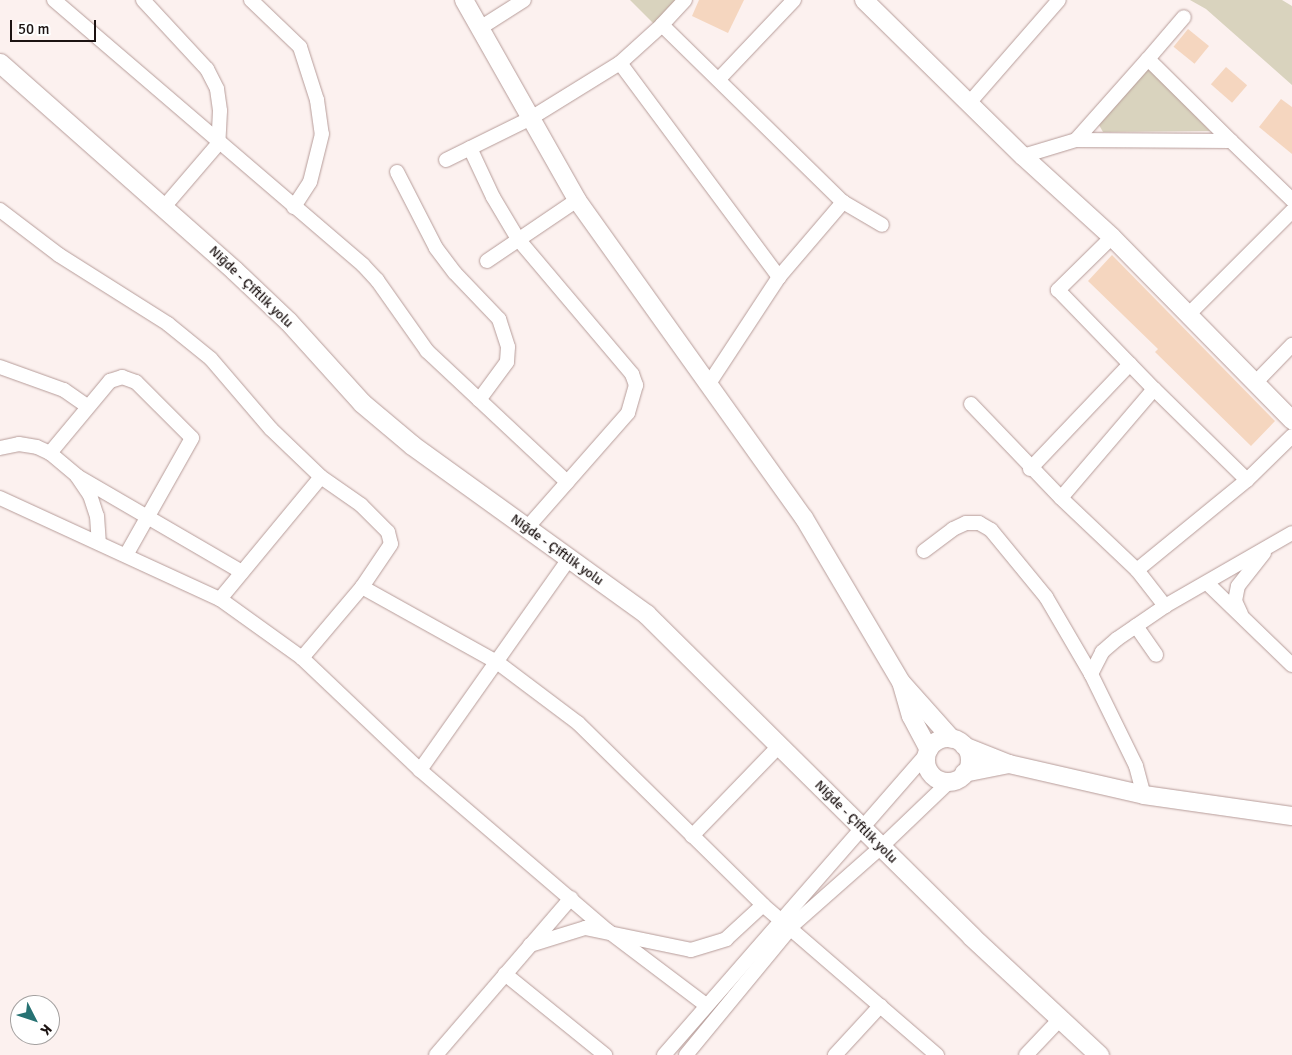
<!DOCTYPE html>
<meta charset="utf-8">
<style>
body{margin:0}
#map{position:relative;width:1292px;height:1055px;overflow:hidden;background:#fcf1ef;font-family:Signika,sans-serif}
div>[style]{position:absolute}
.green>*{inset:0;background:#d9d3be}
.building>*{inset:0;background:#f5d6bf;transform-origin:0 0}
.roads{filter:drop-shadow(0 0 1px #b69c99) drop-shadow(0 0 1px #b69c99)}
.minor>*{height:14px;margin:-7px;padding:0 7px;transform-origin:7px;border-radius:7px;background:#fff}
.tertiary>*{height:18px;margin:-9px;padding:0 9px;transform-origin:9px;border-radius:9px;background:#fff}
.tertiary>.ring{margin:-9px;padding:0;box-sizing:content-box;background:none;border:18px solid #fff;border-radius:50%}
.secondary>*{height:19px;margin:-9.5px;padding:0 9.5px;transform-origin:9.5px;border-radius:9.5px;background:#fff}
span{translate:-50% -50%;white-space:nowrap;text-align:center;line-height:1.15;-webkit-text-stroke:4px #fff;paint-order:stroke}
.street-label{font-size:14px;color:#1c1312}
.north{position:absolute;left:10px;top:995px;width:50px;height:50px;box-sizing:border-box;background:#fff;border:1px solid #a4a1a0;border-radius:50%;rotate:131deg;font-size:14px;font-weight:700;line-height:20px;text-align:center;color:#1c1312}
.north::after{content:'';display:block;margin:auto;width:18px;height:22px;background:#277273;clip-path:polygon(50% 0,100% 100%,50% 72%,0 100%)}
.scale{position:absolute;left:10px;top:20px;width:86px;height:22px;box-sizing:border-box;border:2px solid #1c1312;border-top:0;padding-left:6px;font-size:15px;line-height:18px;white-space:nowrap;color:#1c1312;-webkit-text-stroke:4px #fff;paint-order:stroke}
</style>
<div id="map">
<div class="green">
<i style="clip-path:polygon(630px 0,676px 0,654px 24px)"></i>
<i style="clip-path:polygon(1190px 0,1282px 0,1292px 6px,1292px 85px,1206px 9px)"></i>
<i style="clip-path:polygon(1148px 68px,1210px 131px,1103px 132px,1099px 125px)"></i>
</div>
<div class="building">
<i style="clip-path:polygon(699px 0,744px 0,728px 33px,692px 16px)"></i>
<i style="left:1188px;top:29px;width:27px;height:23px;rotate:39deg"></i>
<i style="left:1226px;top:67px;width:28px;height:23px;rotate:41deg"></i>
<i style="clip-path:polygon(1281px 99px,1292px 107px,1292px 154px,1259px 127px)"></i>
<i style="clip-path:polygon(1112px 255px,1275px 421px,1251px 446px,1155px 352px,1158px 349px,1088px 281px)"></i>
</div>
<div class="roads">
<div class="minor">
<i style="left:54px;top:0;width:407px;rotate:40.6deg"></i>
<i style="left:363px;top:265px;width:21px;rotate:47deg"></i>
<i style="left:377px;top:280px;width:87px;rotate:54.8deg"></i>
<i style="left:427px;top:351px;width:192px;rotate:43.1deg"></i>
<i style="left:143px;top:0;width:94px;rotate:47.2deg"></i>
<i style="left:207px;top:69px;width:22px;rotate:63deg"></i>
<i style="left:217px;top:89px;width:22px;rotate:82deg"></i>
<i style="left:220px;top:111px;width:33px;rotate:93deg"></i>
<i style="left:218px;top:144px;width:83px;rotate:130.6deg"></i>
<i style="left:251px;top:0;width:68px;rotate:43.8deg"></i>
<i style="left:300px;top:47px;width:56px;rotate:72.2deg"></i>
<i style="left:317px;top:100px;width:34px;rotate:82deg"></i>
<i style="left:322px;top:134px;width:49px;rotate:104deg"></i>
<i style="left:310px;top:182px;width:30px;rotate:123deg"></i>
<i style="left:685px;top:0;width:34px;rotate:133deg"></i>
<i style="left:662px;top:25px;width:253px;rotate:44.4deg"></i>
<i style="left:480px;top:28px;width:52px;rotate:-32.5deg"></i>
<i style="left:1148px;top:59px;width:55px;rotate:-49.4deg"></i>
<i style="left:620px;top:63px;width:267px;rotate:53.4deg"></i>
<i style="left:719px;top:79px;width:109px;rotate:-46.5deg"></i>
<i style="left:970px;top:102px;width:135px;rotate:-48.9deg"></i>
<i style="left:1076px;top:140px;width:108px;rotate:-48.4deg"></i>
<i style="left:1148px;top:59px;width:117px;rotate:44.7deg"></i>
<i style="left:470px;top:148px;width:54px;rotate:64.9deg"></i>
<i style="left:493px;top:197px;width:49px;rotate:59.2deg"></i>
<i style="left:518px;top:239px;width:177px;rotate:49.8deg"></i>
<i style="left:632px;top:374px;width:12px;rotate:70deg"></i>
<i style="left:636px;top:385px;width:29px;rotate:106deg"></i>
<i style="left:628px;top:413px;width:153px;rotate:131.3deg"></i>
<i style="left:1023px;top:156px;width:55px;rotate:-16.8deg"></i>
<i style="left:1076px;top:140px;width:155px;rotate:0.4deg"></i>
<i style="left:1231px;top:141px;width:85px;rotate:44deg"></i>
<i style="left:446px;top:160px;width:95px;rotate:-26.3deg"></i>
<i style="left:531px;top:118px;width:105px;rotate:-31.7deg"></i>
<i style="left:620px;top:63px;width:57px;rotate:-42.1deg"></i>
<i style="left:397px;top:172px;width:85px;rotate:62.8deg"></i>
<i style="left:436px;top:248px;width:31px;rotate:53deg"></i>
<i style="left:455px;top:273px;width:64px;rotate:46.3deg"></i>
<i style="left:499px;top:319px;width:29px;rotate:72deg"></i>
<i style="left:508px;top:347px;width:15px;rotate:94deg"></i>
<i style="left:507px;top:362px;width:47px;rotate:126.4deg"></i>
<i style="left:0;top:210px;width:74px;rotate:37.3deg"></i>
<i style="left:59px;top:255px;width:129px;rotate:32.3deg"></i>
<i style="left:168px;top:324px;width:55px;rotate:39.1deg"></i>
<i style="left:211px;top:359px;width:92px;rotate:49.4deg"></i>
<i style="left:271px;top:429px;width:69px;rotate:43.8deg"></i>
<i style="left:321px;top:477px;width:49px;rotate:35deg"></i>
<i style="left:361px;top:505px;width:38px;rotate:45deg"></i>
<i style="left:388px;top:532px;width:12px;rotate:76deg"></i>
<i style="left:391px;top:544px;width:52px;rotate:124deg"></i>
<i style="left:362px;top:587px;width:93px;rotate:130.2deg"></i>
<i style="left:1112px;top:237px;width:76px;rotate:135.5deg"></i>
<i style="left:1058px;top:290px;width:138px;rotate:45.9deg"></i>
<i style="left:487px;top:261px;width:109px;rotate:-34.1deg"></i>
<i style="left:1190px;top:313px;width:144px;rotate:-45deg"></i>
<i style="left:0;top:367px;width:68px;rotate:19.8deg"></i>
<i style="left:64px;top:390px;width:28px;rotate:35deg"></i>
<i style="left:710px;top:382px;width:126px;rotate:-56.7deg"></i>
<i style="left:779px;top:277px;width:99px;rotate:-49.5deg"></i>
<i style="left:843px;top:202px;width:45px;rotate:30.5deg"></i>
<i style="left:1256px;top:382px;width:52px;rotate:-45.8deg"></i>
<i style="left:971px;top:404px;width:130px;rotate:46.2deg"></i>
<i style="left:0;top:448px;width:19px;rotate:-12deg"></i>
<i style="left:19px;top:444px;width:18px;rotate:9deg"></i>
<i style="left:37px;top:447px;width:14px;rotate:25deg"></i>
<i style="left:50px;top:453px;width:35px;rotate:40deg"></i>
<i style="left:77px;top:476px;width:23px;rotate:56deg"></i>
<i style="left:90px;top:495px;width:22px;rotate:72deg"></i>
<i style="left:97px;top:516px;width:27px;rotate:86deg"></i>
<i style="left:50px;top:453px;width:94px;rotate:-50.2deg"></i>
<i style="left:110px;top:381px;width:13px;rotate:-18deg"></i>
<i style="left:122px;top:377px;width:15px;rotate:20deg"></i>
<i style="left:136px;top:382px;width:79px;rotate:45deg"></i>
<i style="left:192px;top:438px;width:134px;rotate:119.4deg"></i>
<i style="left:1030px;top:469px;width:145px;rotate:-46.4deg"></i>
<i style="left:77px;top:476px;width:191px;rotate:30.2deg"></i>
<i style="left:1247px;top:480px;width:63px;rotate:-44.4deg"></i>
<i style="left:0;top:498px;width:242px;rotate:24.7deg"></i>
<i style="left:220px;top:599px;width:101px;rotate:35.7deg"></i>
<i style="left:302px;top:658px;width:163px;rotate:43.5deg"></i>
<i style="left:420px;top:770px;width:248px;rotate:40.6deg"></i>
<i style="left:608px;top:931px;width:123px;rotate:37.1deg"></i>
<i style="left:924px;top:551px;width:36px;rotate:-37deg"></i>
<i style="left:953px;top:529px;width:14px;rotate:-25deg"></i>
<i style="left:966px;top:523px;width:13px"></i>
<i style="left:979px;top:523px;width:14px;rotate:30deg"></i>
<i style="left:991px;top:530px;width:87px;rotate:50.6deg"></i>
<i style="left:1046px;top:597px;width:89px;rotate:59.7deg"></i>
<i style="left:1091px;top:674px;width:102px;rotate:63.9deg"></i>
<i style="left:1136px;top:766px;width:30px;rotate:75deg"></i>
<i style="left:1137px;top:570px;width:142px;rotate:-39.3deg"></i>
<i style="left:1247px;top:480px;width:130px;rotate:-135.6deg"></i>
<i style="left:1154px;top:389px;width:143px;rotate:130.5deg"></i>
<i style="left:1061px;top:498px;width:105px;rotate:43.5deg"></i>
<i style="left:1137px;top:570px;width:46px;rotate:52.1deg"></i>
<i style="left:1207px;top:583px;width:118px;rotate:44deg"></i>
<i style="left:362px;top:587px;width:154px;rotate:29.1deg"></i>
<i style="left:497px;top:662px;width:101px;rotate:37deg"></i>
<i style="left:578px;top:723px;width:260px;rotate:44.5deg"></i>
<i style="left:763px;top:905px;width:230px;rotate:40.8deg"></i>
<i style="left:220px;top:599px;width:158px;rotate:-50.4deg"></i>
<i style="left:1241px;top:614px;width:14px;rotate:-115deg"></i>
<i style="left:1235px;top:601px;width:15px;rotate:-79deg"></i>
<i style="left:1238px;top:586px;width:42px;rotate:-51.8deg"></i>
<i style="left:1136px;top:626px;width:35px;rotate:55deg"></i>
<i style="left:1091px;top:674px;width:25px;rotate:-63deg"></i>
<i style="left:1102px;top:652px;width:20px;rotate:-41deg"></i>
<i style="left:1117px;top:639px;width:58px;rotate:-34.5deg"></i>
<i style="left:1165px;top:606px;width:146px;rotate:-29.9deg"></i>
<i style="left:420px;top:770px;width:258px;rotate:-54.8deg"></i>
<i style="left:692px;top:836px;width:125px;rotate:-46deg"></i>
<i style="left:530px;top:945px;width:58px;rotate:-17.2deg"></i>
<i style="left:585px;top:928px;width:108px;rotate:11.7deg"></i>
<i style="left:691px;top:950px;width:37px;rotate:-17deg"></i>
<i style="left:726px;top:939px;width:50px;rotate:-42.6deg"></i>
<i style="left:505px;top:974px;width:129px;rotate:39deg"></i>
<i style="left:436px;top:1055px;width:207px;rotate:-49.3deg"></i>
<i style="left:664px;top:1055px;width:400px;rotate:-48.9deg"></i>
<i style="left:686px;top:1055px;width:170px;rotate:-50.5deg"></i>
<i style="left:794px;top:924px;width:116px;rotate:-41.5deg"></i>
<i style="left:881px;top:847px;width:94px;rotate:-43.7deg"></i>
<i style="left:835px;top:1055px;width:67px;rotate:-47.4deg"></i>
<i style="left:1026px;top:1055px;width:50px;rotate:-46.6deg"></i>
</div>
<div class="tertiary">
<i style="left:464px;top:0;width:230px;rotate:60.5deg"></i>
<i style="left:577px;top:200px;width:391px;rotate:54.5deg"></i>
<i style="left:804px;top:518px;width:191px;rotate:59.4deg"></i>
<i style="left:901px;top:682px;width:76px;rotate:48.2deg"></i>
<i style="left:864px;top:0;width:223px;rotate:44.5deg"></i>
<i style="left:1023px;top:156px;width:120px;rotate:42.3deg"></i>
<i style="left:1112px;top:237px;width:257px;rotate:45.5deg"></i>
<i style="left:902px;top:685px;width:32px;rotate:74deg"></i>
<i style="left:911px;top:716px;width:38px;rotate:62deg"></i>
<i class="ring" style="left:926px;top:738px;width:26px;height:26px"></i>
<i style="left:964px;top:746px;width:48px;rotate:21.8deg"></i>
<i style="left:1009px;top:764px;width:139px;rotate:12.9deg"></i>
<i style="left:1144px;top:795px;width:149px;rotate:8.1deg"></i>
<i style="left:964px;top:773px;width:46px;rotate:-11.3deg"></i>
</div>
<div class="secondary">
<i style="left:0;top:63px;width:312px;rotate:41.5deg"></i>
<i style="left:234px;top:270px;width:74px;rotate:43.4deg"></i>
<i style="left:288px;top:321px;width:110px;rotate:47.9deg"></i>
<i style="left:362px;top:403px;width:65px;rotate:40deg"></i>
<i style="left:412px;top:445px;width:289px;rotate:35.8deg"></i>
<i style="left:646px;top:614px;width:458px;rotate:44.7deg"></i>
<i style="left:971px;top:936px;width:175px;rotate:42.9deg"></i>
</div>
</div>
<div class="street-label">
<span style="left:251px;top:287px;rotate:44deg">Niğde - Çiftlik yolu</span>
<span style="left:557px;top:550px;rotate:36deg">Niğde - Çiftlik yolu</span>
<span style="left:856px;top:822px;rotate:45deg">Niğde - Çiftlik yolu</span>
</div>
<div class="north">K</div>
<div class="scale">50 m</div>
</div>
